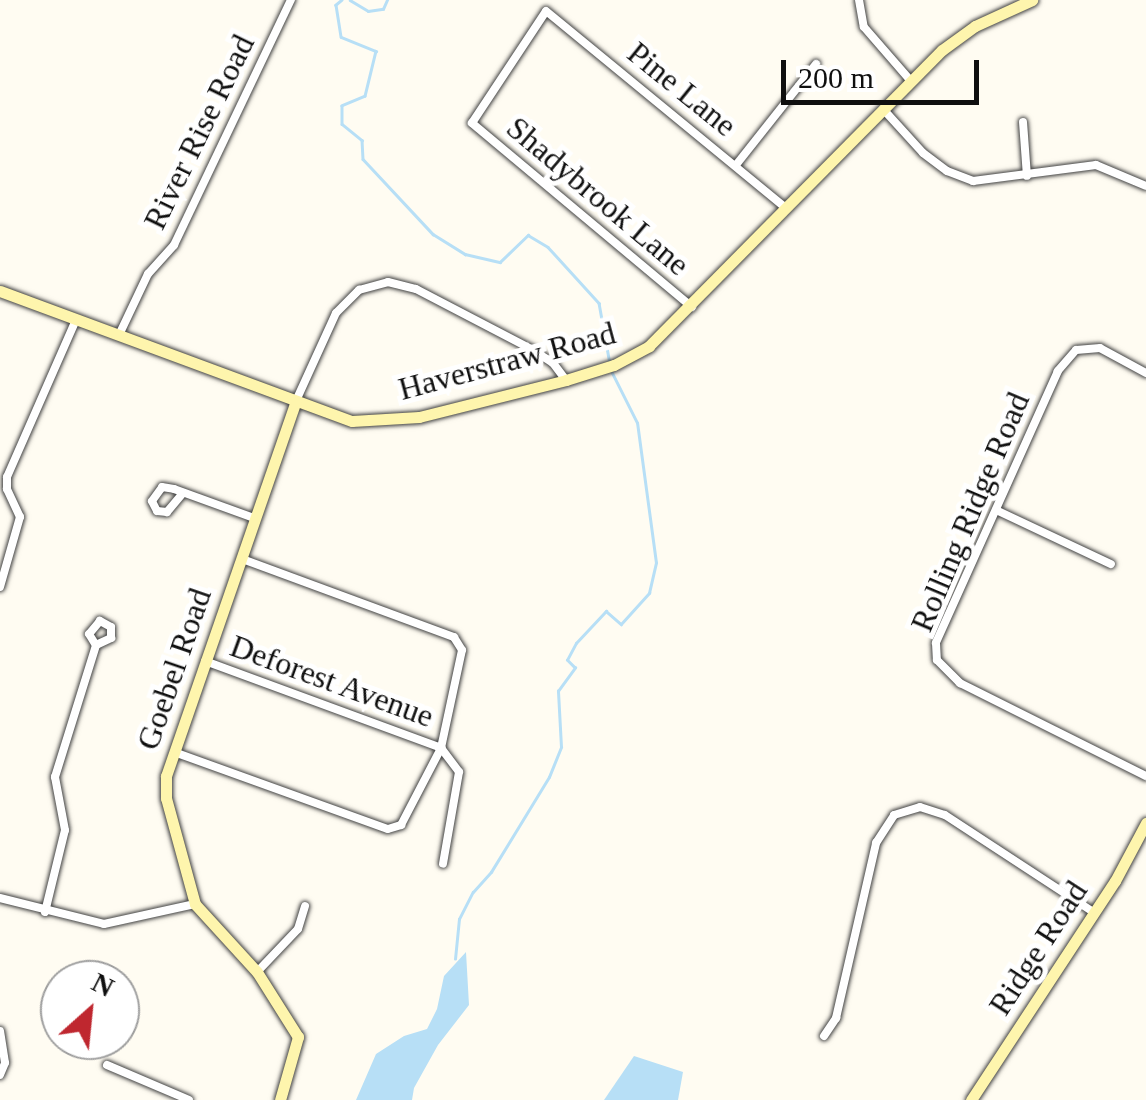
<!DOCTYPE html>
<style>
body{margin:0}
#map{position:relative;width:1146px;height:1100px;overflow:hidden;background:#fffcf2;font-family:Georgia,serif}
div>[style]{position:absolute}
.water>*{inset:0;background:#b7dff6}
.stream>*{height:2.5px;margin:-1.25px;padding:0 1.25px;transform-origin:1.25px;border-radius:1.25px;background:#b7dff6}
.roads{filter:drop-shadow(0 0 2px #424242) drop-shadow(0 0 2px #424242)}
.street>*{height:8px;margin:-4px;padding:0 4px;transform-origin:4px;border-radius:4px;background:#fff}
.secondary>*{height:11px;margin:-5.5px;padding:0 5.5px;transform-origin:5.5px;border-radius:5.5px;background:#fef5ad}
span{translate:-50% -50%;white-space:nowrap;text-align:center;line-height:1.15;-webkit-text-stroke:10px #fff;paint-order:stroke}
.street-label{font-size:32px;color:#0f0f0f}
.north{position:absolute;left:40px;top:960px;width:100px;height:100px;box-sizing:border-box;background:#fff;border:2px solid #9f9f9f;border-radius:50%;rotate:27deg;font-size:28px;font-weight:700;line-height:40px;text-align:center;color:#0f0f0f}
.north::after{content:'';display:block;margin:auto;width:35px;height:45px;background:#bf272f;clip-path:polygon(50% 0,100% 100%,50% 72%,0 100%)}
.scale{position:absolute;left:781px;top:60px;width:198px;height:45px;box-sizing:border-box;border:5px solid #0f0f0f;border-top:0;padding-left:12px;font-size:30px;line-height:35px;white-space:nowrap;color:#0f0f0f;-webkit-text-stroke:8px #fff;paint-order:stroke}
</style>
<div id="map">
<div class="water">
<i style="clip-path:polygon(466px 952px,469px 1005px,438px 1045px,414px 1088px,412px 1100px,356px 1100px,376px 1054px,404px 1036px,427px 1029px,437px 1009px,444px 976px)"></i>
<i style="clip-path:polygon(634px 1056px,683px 1072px,678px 1100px,604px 1100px)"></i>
</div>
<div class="stream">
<i style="left:342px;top:0;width:8px;rotate:140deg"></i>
<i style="left:336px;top:5px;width:32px;rotate:81deg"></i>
<i style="left:341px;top:37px;width:38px;rotate:22deg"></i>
<i style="left:376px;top:51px;width:46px;rotate:103.7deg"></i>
<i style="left:365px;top:96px;width:25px;rotate:157deg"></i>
<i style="left:342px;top:106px;width:18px;rotate:90deg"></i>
<i style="left:342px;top:124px;width:26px;rotate:39deg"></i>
<i style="left:362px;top:140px;width:19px;rotate:87deg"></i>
<i style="left:363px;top:159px;width:103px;rotate:47deg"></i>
<i style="left:433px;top:234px;width:38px;rotate:32deg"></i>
<i style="left:465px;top:254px;width:36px;rotate:13deg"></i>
<i style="left:500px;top:262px;width:39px;rotate:-44deg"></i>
<i style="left:528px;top:235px;width:23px;rotate:31deg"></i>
<i style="left:548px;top:247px;width:76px;rotate:47.7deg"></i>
<i style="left:599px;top:303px;width:62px;rotate:79.8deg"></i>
<i style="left:350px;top:0;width:21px;rotate:31deg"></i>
<i style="left:368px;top:11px;width:15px;rotate:-8deg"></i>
<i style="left:383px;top:9px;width:10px;rotate:-66deg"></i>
<i style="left:455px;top:959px;width:40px;rotate:-84.3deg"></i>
<i style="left:459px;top:919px;width:30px;rotate:-63deg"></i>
<i style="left:473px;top:892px;width:27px;rotate:-48deg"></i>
<i style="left:491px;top:872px;width:111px;rotate:-58.6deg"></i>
<i style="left:549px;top:777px;width:32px;rotate:-68deg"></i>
<i style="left:561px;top:747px;width:56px;rotate:-93.1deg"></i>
<i style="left:558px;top:691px;width:29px;rotate:-54deg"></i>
<i style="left:575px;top:668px;width:11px;rotate:-135deg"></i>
<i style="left:567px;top:660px;width:19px;rotate:-62deg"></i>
<i style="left:576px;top:643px;width:44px;rotate:-46.8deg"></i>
<i style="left:606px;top:611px;width:20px;rotate:41deg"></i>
<i style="left:621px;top:624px;width:42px;rotate:-47.9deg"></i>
<i style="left:649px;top:593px;width:31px;rotate:-77deg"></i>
<i style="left:656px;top:563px;width:141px;rotate:-97.7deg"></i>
<i style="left:637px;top:423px;width:58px;rotate:-116.6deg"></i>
</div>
<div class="roads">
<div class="street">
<i style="left:859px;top:0;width:27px;rotate:80deg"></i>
<i style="left:864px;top:27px;width:72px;rotate:49deg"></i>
<i style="left:883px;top:109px;width:59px;rotate:47.7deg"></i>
<i style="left:923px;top:153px;width:30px;rotate:37deg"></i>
<i style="left:947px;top:171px;width:28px;rotate:21deg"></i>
<i style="left:973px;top:181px;width:124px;rotate:-7.4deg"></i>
<i style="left:1096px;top:165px;width:54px;rotate:22.8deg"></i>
<i style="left:1023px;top:122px;width:54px;rotate:85.8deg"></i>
<i style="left:736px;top:165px;width:129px;rotate:-51.6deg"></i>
<i style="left:692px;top:307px;width:287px;rotate:-140.1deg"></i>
<i style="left:472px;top:123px;width:134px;rotate:-56.5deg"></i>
<i style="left:546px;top:11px;width:309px;rotate:39.4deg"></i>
<i style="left:119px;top:335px;width:68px;rotate:-64.6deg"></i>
<i style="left:148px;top:274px;width:39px;rotate:-48deg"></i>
<i style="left:174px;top:245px;width:272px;rotate:-64.5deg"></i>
<i style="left:1146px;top:373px;width:52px;rotate:-151.5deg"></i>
<i style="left:1100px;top:348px;width:24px;rotate:175deg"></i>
<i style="left:1076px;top:350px;width:28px;rotate:131deg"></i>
<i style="left:1058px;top:371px;width:298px;rotate:114.2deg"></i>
<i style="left:936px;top:643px;width:17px;rotate:87deg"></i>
<i style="left:937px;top:660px;width:33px;rotate:45deg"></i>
<i style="left:960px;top:683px;width:208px;rotate:26.6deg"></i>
<i style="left:295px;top:403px;width:99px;rotate:-65.5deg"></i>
<i style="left:336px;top:313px;width:33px;rotate:-45deg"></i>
<i style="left:359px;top:290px;width:30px;rotate:-15deg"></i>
<i style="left:388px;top:282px;width:29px;rotate:14deg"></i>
<i style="left:416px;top:289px;width:132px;rotate:27.5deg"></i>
<i style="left:533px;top:350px;width:24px;rotate:33deg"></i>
<i style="left:553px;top:363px;width:21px;rotate:53deg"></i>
<i style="left:183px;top:493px;width:25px;rotate:130deg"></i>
<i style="left:167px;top:512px;width:10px;rotate:-174deg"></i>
<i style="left:157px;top:511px;width:11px;rotate:-117deg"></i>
<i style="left:152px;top:501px;width:17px;rotate:-54deg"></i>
<i style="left:162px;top:487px;width:12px;rotate:9deg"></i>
<i style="left:174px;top:489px;width:85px;rotate:19.9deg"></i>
<i style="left:996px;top:510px;width:127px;rotate:25.2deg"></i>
<i style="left:0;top:587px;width:73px;rotate:-74.1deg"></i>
<i style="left:20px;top:517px;width:31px;rotate:-115deg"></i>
<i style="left:7px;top:489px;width:12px;rotate:-90deg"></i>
<i style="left:7px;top:477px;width:171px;rotate:-66.3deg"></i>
<i style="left:205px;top:661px;width:252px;rotate:20.2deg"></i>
<i style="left:441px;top:748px;width:30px;rotate:53deg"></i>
<i style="left:459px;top:772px;width:93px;rotate:99.9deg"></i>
<i style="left:174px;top:752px;width:227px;rotate:19.8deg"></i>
<i style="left:388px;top:829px;width:14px;rotate:-17deg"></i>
<i style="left:401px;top:825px;width:87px;rotate:-62.5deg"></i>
<i style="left:441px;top:748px;width:100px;rotate:-77.9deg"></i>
<i style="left:462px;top:650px;width:15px;rotate:-122deg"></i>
<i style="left:454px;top:637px;width:226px;rotate:-159.8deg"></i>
<i style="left:0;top:898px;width:107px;rotate:14deg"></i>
<i style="left:104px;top:924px;width:93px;rotate:-12.4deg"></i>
<i style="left:45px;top:912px;width:84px;rotate:-76.3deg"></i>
<i style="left:65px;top:830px;width:54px;rotate:-100.7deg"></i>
<i style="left:55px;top:777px;width:138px;rotate:-72.7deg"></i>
<i style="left:96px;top:645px;width:17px;rotate:-25deg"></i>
<i style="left:111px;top:638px;width:11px;rotate:-90deg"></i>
<i style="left:111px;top:627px;width:13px;rotate:-151deg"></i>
<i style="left:100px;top:621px;width:17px;rotate:130deg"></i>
<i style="left:89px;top:634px;width:13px;rotate:58deg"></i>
<i style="left:257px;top:972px;width:59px;rotate:-46.4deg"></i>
<i style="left:298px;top:929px;width:24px;rotate:-73deg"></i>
<i style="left:0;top:1031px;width:32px;rotate:81deg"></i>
<i style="left:5px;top:1063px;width:13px;rotate:113deg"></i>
<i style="left:824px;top:1036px;width:22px;rotate:-56deg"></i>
<i style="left:836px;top:1018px;width:180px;rotate:-77.1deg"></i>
<i style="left:876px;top:843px;width:33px;rotate:-57deg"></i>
<i style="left:894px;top:815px;width:27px;rotate:-17deg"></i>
<i style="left:920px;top:807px;width:26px;rotate:18deg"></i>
<i style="left:945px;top:815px;width:179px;rotate:33.2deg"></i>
<i style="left:107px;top:1065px;width:89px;rotate:23.1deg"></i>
</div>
<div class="secondary">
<i style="left:0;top:291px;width:375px;rotate:20.3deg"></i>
<i style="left:352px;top:421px;width:67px;rotate:-3.4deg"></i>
<i style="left:419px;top:417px;width:152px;rotate:-14.1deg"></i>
<i style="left:566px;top:380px;width:50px;rotate:-17.4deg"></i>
<i style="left:614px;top:365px;width:40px;rotate:-28deg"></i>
<i style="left:649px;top:346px;width:416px;rotate:-45.3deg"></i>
<i style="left:942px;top:50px;width:41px;rotate:-36deg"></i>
<i style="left:975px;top:26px;width:63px;rotate:-24.5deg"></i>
<i style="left:280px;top:1100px;width:66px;rotate:-74.1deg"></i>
<i style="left:298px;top:1037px;width:77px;rotate:-122.2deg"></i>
<i style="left:257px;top:972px;width:92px;rotate:-132.4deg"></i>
<i style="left:195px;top:904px;width:110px;rotate:-105.3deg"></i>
<i style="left:166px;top:798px;width:22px;rotate:-90deg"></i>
<i style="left:166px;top:776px;width:395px;rotate:-70.9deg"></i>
<i style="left:971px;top:1100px;width:262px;rotate:-56.7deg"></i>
<i style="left:1115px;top:881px;width:66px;rotate:-61.9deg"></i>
</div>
</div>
<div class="street-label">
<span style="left:682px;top:89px;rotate:39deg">Pine Lane</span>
<span style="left:199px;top:132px;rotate:-64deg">River Rise Road</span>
<span style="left:598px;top:196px;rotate:40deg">Shadybrook Lane</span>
<span style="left:507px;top:361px;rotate:-15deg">Haverstraw Road</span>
<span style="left:970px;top:512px;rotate:-67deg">Rolling Ridge Road</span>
<span style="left:174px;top:669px;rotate:-71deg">Goebel Road</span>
<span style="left:332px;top:681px;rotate:20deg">Deforest Avenue</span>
<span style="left:1038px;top:948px;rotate:-57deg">Ridge Road</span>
</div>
<div class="north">N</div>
<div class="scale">200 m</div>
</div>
